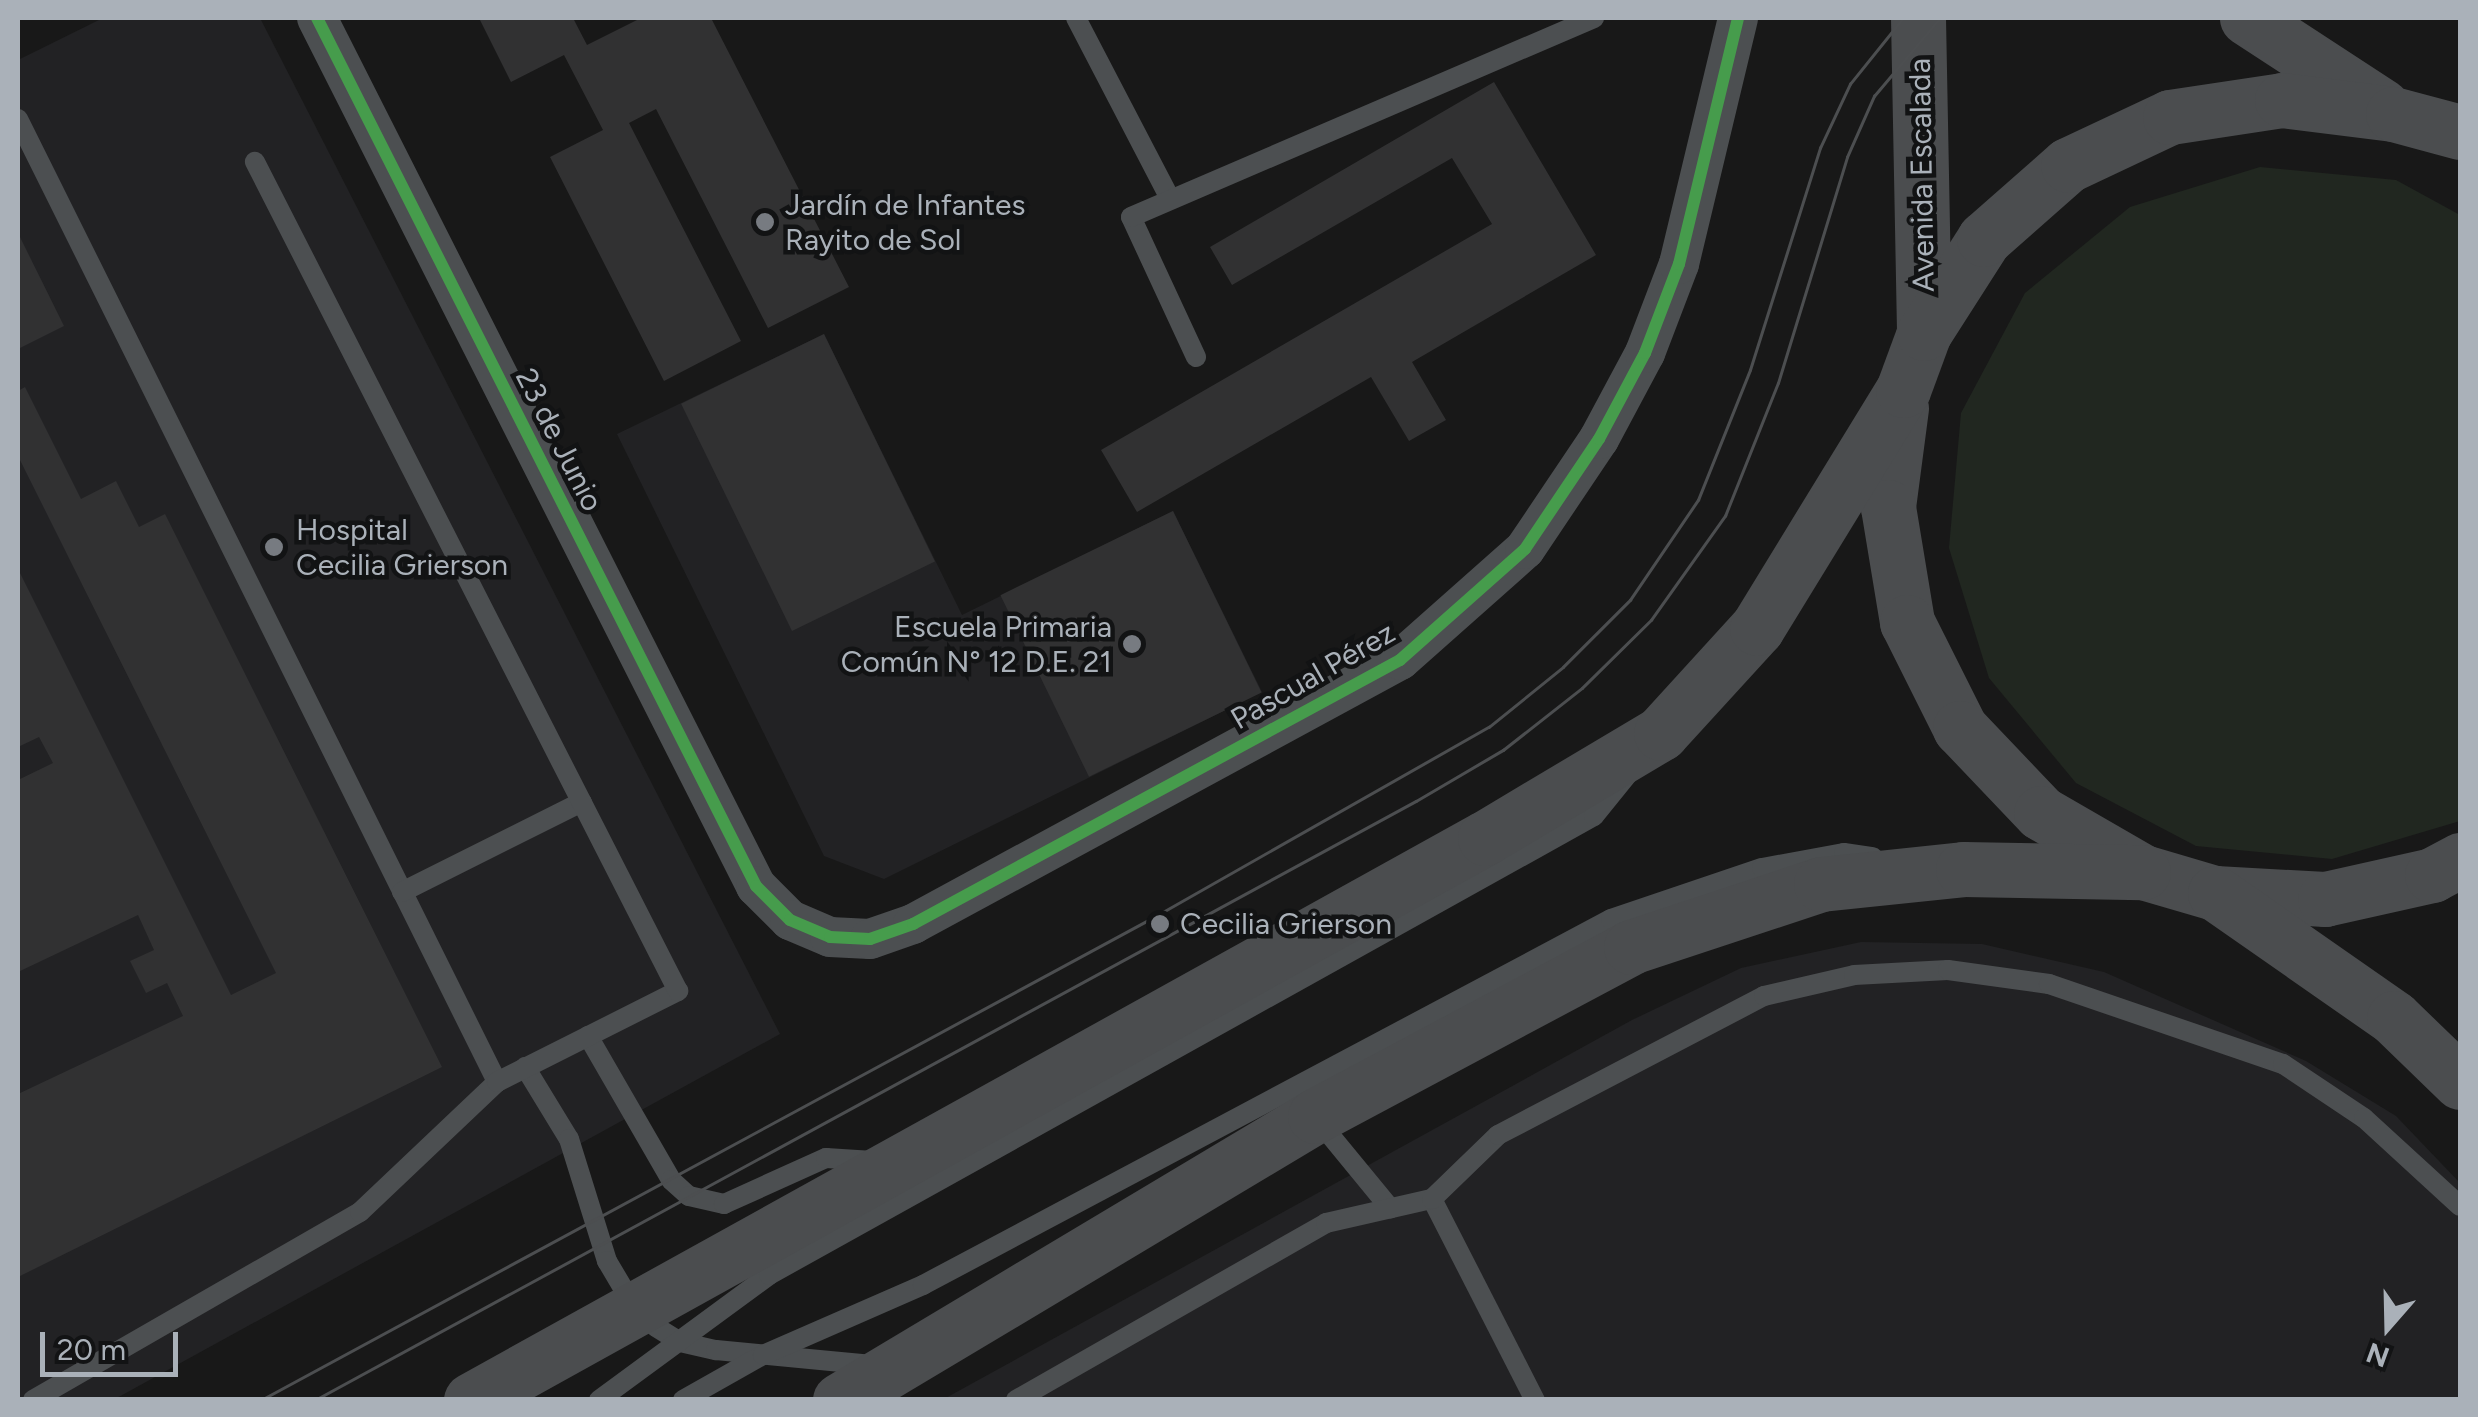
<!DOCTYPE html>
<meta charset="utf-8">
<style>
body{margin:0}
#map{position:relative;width:2478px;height:1417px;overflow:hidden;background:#181818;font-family:Figtree,sans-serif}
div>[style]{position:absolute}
.built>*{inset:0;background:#222224}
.green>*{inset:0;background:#212720}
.building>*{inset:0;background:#313132;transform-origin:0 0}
.service>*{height:20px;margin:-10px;padding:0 10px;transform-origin:10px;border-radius:10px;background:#4c4f51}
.minor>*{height:40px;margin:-20px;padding:0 20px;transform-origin:20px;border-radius:20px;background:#4c4f51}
.secondary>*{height:55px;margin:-27.5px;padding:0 27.5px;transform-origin:27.5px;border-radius:27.5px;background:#4b4d4f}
.tram>*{height:2.5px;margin:-1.25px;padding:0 1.25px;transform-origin:1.25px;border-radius:1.25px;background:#4c4e50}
.cycleway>*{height:12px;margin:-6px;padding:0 6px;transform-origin:6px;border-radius:6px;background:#469c4c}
.dots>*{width:28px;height:28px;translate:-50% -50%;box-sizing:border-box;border:5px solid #121314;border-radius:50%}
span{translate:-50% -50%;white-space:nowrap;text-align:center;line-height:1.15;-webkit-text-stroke:9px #121314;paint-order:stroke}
.street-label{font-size:30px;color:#aab1b9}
.poi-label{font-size:30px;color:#aab1b9}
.left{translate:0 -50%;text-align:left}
.right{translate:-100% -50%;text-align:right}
.frame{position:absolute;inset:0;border:20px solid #aab1b9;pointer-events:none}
.north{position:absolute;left:2338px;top:1277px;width:100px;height:100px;-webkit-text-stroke:8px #121314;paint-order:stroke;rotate:200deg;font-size:28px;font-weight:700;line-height:40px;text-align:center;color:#aab1b9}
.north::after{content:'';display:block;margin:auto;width:35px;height:45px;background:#aab1b9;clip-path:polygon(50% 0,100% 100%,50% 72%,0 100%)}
.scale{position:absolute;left:40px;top:1332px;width:138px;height:45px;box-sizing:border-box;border:5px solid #aab1b9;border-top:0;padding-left:12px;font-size:30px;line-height:35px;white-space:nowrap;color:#aab1b9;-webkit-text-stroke:8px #121314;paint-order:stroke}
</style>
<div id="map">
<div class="built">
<i style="clip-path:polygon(103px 18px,260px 18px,780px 1034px,115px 1399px,18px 1399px,18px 60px)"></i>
<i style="clip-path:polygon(824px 334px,962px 615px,1173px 511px,1262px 692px,884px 879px,824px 856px,617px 434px)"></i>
<i style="clip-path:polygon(1861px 942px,1982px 944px,2104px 972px,2306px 1061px,2396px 1116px,2460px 1183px,2460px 1399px,942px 1400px,1632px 1020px,1741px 968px)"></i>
</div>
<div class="green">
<i style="clip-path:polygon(2260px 167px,2396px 180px,2460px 215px,2460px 821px,2332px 859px,2196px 846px,2076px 783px,1989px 678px,1949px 548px,1961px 413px,2025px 293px,2130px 207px)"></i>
</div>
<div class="building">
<i style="clip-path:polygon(479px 18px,573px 18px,587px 45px,641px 18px,711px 18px,849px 287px,768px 328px,656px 109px,629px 123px,741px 341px,664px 381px,550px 157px,603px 130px,564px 55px,511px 82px)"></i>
<i style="clip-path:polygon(1494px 82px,1596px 255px,1412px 362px,1446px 420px,1409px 441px,1371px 377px,1137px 512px,1101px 450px,1492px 224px,1452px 158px,1232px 285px,1210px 247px)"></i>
<i style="clip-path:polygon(18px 233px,64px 326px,18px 349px)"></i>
<i style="left:824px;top:334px;width:253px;height:159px;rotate:64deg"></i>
<i style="clip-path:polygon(25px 387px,81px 499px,116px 481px,139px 527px,165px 514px,442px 1067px,18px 1277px,18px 1094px,183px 1016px,167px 983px,146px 993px,130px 961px,154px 950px,138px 915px,18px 972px,18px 780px,53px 763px,39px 737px,18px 747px,18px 569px,231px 995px,276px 973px,18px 456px,18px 391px)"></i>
<i style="left:1173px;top:511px;width:202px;height:192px;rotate:64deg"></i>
</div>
<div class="service">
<i style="left:1076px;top:18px;width:202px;rotate:62.5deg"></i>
<i style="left:18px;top:119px;width:1076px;rotate:63.55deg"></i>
<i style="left:1196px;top:357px;width:154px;rotate:-114.9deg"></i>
<i style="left:1131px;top:217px;width:504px;rotate:-23.26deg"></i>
<i style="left:402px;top:892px;width:201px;rotate:-26.6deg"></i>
<i style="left:588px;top:1036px;width:166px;rotate:60deg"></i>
<i style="left:671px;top:1180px;width:24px;rotate:42deg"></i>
<i style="left:689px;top:1196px;width:36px;rotate:13deg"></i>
<i style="left:724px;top:1204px;width:112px;rotate:-24.3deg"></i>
<i style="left:826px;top:1158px;width:47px;rotate:3.7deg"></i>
<i style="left:525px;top:1067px;width:84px;rotate:58.6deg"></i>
<i style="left:569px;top:1139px;width:128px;rotate:72.7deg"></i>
<i style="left:607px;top:1261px;width:57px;rotate:59.4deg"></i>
<i style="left:636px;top:1310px;width:26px;rotate:40deg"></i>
<i style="left:656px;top:1327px;width:28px;rotate:32deg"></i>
<i style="left:680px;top:1342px;width:37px;rotate:13deg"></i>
<i style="left:716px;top:1350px;width:157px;rotate:5.5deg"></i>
<i style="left:1316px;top:1118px;width:117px;rotate:50.6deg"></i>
<i style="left:1432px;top:1199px;width:226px;rotate:62.9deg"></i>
<i style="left:33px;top:1400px;width:377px;rotate:-29.9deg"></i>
<i style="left:360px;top:1212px;width:189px;rotate:-43.5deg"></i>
<i style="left:497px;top:1082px;width:203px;rotate:-26.7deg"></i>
<i style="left:678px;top:991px;width:931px;rotate:-117.03deg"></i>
<i style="left:599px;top:1400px;width:211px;rotate:-36.3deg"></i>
<i style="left:769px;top:1275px;width:944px;rotate:-29.09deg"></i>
<i style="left:1594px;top:816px;width:54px;rotate:-51deg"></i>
<i style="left:683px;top:1400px;width:92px;rotate:-29.4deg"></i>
<i style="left:763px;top:1355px;width:175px;rotate:-23.6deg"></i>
<i style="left:923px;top:1285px;width:779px;rotate:-28.01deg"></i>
<i style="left:1611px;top:919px;width:159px;rotate:-18.7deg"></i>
<i style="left:1762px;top:868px;width:83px;rotate:-10.4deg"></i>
<i style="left:1844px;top:853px;width:29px;rotate:8deg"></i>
<i style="left:1016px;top:1400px;width:357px;rotate:-29.7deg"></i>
<i style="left:1326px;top:1223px;width:109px;rotate:-12.8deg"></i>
<i style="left:1432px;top:1199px;width:92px;rotate:-44.1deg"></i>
<i style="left:1498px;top:1135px;width:300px;rotate:-27.6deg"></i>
<i style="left:1764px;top:996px;width:92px;rotate:-13.1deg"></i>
<i style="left:1854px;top:975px;width:94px;rotate:-3deg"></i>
<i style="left:1948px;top:970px;width:102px;rotate:7.9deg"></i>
<i style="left:2049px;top:984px;width:247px;rotate:18.9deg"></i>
<i style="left:2283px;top:1064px;width:97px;rotate:33.7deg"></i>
<i style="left:2364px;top:1118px;width:130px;rotate:42.5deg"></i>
</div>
<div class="minor">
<i style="left:317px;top:18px;width:973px;rotate:63.17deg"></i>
<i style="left:756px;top:886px;width:48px;rotate:45deg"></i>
<i style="left:790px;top:920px;width:43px;rotate:23deg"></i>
<i style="left:830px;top:937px;width:40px;rotate:2.9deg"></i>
<i style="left:870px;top:939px;width:46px;rotate:-19.2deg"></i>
<i style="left:913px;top:924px;width:554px;rotate:-28.46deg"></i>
<i style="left:1400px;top:660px;width:167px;rotate:-41.6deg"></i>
<i style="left:1525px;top:549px;width:133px;rotate:-56.1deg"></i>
<i style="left:1599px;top:439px;width:98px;rotate:-61.9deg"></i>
<i style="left:1645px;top:353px;width:95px;rotate:-69.1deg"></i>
<i style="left:1679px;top:264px;width:253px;rotate:-76.5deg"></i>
</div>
<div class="secondary">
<i style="left:1918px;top:18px;width:315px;rotate:88.9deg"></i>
<i style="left:2247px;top:18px;width:161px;rotate:33.1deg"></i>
<i style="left:1901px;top:408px;width:100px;rotate:97.5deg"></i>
<i style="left:1888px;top:507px;width:117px;rotate:80.6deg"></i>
<i style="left:1907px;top:622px;width:119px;rotate:63.4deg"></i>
<i style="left:1960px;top:728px;width:117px;rotate:46.4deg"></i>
<i style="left:2041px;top:813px;width:118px;rotate:30deg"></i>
<i style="left:2143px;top:872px;width:75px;rotate:16.3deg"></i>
<i style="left:2215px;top:893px;width:110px;rotate:3.1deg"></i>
<i style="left:2325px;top:899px;width:110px;rotate:-12.6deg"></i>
<i style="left:2432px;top:875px;width:32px;rotate:-28deg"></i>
<i style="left:2215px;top:893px;width:218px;rotate:34.9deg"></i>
<i style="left:2394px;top:1018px;width:92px;rotate:44.1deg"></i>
<i style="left:471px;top:1400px;width:1159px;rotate:-29deg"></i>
<i style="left:1485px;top:838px;width:205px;rotate:-30.8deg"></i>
<i style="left:1661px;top:733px;width:142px;rotate:-47.6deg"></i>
<i style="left:1757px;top:628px;width:279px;rotate:-58.5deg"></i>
<i style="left:1903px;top:390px;width:61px;rotate:-69.8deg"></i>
<i style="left:1924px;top:333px;width:112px;rotate:-57.4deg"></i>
<i style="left:1984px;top:239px;width:112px;rotate:-41.4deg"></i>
<i style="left:2068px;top:165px;width:113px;rotate:-25.2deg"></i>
<i style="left:2170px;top:117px;width:113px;rotate:-8.6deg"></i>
<i style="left:2282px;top:100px;width:112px;rotate:7.2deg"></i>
<i style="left:2393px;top:114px;width:69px;rotate:15deg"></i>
<i style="left:840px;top:1400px;width:553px;rotate:-30.87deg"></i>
<i style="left:1315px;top:1116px;width:358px;rotate:-28.1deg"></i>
<i style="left:1631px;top:947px;width:200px;rotate:-18.3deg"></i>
<i style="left:1821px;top:884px;width:143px;rotate:-6deg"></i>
<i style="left:1963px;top:869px;width:180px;rotate:1deg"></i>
</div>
<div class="tram">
<i style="left:261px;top:1400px;width:1015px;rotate:-28.41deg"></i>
<i style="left:1154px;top:917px;width:385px;rotate:-29.6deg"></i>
<i style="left:1489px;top:727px;width:95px;rotate:-39deg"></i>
<i style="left:1563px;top:667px;width:95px;rotate:-45deg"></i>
<i style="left:1630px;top:600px;width:121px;rotate:-55.8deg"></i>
<i style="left:1698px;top:500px;width:140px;rotate:-68.2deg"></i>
<i style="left:1750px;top:370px;width:233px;rotate:-72.5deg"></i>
<i style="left:1820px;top:148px;width:71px;rotate:-64.9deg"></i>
<i style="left:1850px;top:84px;width:85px;rotate:-51.2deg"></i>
<i style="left:315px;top:1400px;width:1253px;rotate:-28.55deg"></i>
<i style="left:1416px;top:801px;width:101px;rotate:-30.4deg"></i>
<i style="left:1503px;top:750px;width:100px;rotate:-38.1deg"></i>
<i style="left:1582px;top:688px;width:97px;rotate:-44.6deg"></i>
<i style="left:1651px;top:620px;width:128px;rotate:-54.6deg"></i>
<i style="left:1725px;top:516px;width:143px;rotate:-68.3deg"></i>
<i style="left:1778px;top:383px;width:236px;rotate:-73deg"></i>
<i style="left:1847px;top:157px;width:67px;rotate:-66.1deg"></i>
<i style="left:1874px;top:96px;width:102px;rotate:-49.8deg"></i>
</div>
<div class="cycleway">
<i style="left:317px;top:18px;width:973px;rotate:63.17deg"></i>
<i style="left:756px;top:886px;width:48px;rotate:45deg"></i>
<i style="left:790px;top:920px;width:43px;rotate:23deg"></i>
<i style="left:830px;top:937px;width:40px;rotate:2.9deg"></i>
<i style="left:870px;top:939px;width:46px;rotate:-19.2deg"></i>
<i style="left:913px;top:924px;width:554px;rotate:-28.46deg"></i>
<i style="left:1400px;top:660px;width:167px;rotate:-41.6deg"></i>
<i style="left:1525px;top:549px;width:133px;rotate:-56.1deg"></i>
<i style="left:1599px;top:439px;width:98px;rotate:-61.9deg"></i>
<i style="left:1645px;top:353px;width:95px;rotate:-69.1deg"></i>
<i style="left:1679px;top:264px;width:253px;rotate:-76.5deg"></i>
</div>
<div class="dots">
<i style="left:765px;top:222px;background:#777b81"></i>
<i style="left:274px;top:547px;background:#777b81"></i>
<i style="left:1132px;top:644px;background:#777b81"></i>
<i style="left:1160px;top:924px;background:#777b81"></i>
</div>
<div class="street-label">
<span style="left:1922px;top:175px;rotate:-91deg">Avenida Escalada</span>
<span style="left:559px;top:440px;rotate:63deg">23 de Junio</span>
<span style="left:1313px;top:676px;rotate:-30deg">Pascual Pérez</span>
</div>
<div class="poi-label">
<span class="left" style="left:785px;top:222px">Jardín de Infantes<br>Rayito de Sol</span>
<span class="left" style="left:296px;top:547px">Hospital<br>Cecilia Grierson</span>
<span class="right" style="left:1112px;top:644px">Escuela Primaria<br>Común N° 12 D.E. 21</span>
<span class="left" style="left:1180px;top:924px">Cecilia Grierson</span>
</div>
<div class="frame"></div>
<div class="north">N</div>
<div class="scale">20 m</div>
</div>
